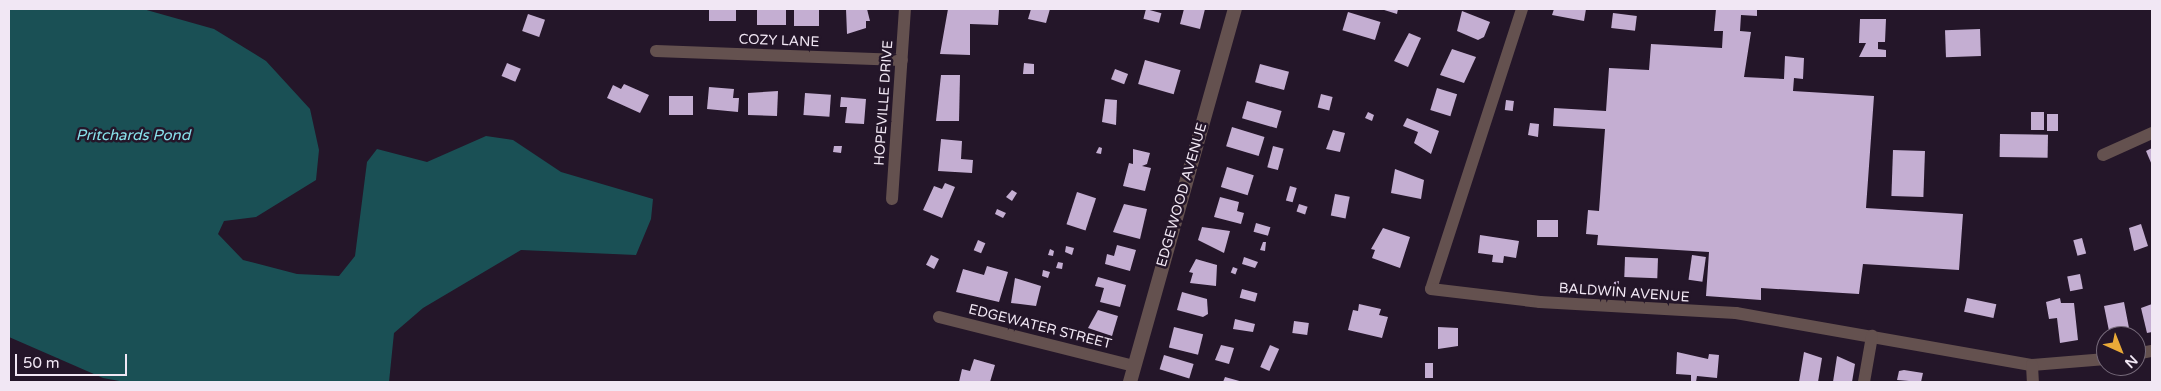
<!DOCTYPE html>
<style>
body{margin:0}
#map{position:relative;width:2161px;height:391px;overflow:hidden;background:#241629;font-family:"Varela Round",sans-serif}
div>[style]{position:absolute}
.water>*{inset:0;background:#1a5055}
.building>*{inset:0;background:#c4aed2;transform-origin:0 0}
.minor>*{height:12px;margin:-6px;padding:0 6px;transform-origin:6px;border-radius:6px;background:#64514f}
.tertiary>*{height:14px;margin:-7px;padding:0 7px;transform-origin:7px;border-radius:7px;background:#64514f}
span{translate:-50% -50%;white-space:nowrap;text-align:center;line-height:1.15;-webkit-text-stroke:5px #241629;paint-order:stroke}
.street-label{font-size:14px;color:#f1e7f4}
.water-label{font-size:15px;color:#89e1eb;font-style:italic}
.frame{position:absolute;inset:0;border:10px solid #f1e7f4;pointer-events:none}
.north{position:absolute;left:2096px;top:326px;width:50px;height:50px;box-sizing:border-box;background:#241629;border:1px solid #766a7a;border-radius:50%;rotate:136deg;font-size:14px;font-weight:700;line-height:20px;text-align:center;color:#f1e7f4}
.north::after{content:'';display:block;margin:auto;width:18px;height:22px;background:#eaaa38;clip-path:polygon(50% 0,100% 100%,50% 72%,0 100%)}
.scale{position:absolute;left:15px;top:354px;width:112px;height:22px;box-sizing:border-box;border:2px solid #f1e7f4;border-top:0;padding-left:6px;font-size:15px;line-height:18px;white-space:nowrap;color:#f1e7f4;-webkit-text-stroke:4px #241629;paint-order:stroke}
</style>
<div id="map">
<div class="water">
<i style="clip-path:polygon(9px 9px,143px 9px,214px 29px,266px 61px,310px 109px,319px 150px,316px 180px,256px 217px,224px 221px,218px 234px,243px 260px,297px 274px,339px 276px,355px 256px,367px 162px,377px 149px,427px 162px,486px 136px,513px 140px,561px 172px,653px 199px,651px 219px,636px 255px,521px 250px,423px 308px,394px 333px,389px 382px,125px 382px,103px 378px,9px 337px)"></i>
</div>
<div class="building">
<i style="left:709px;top:9px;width:27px;height:12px"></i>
<i style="left:757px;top:9px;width:29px;height:16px"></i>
<i style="left:794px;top:9px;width:25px;height:17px"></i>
<i style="clip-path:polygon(846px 9px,867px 9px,870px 21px,866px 21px,866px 28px,847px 34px)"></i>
<i style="clip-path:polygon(948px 9px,999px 10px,998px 25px,970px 24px,970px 55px,940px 54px)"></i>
<i style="clip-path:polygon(1031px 9px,1050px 9px,1046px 23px,1028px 19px)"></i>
<i style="left:1146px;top:9px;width:16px;height:10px;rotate:15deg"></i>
<i style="clip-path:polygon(1184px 9px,1205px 9px,1200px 29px,1180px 24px)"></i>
<i style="clip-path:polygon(1381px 9px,1398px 9px,1397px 14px)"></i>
<i style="clip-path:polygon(1554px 9px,1586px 9px,1584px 21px,1552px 15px)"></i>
<i style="clip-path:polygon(1716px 9px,1757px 9px,1757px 16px,1741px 15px,1740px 31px,1751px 32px,1744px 77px,1784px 79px,1785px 56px,1804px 58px,1803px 79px,1794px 78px,1793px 91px,1874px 96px,1866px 208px,1963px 214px,1959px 270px,1863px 264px,1859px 294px,1761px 288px,1761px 300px,1706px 296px,1709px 252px,1597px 245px,1598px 235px,1586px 234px,1588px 210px,1599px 211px,1605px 129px,1553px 126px,1554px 108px,1606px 111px,1609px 68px,1649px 70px,1651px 44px,1722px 48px,1723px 31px,1714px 31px)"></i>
<i style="clip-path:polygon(1462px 11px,1490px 22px,1484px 37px,1478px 40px,1457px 31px)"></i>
<i style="left:1348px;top:12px;width:34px;height:19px;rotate:17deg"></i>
<i style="left:1613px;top:13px;width:24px;height:15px;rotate:7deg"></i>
<i style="left:528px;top:14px;width:18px;height:18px;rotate:19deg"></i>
<i style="clip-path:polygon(1860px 19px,1886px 19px,1885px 42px,1878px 42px,1878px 49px,1886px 50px,1886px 57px,1859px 57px,1866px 43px,1859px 43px)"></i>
<i style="left:1980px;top:29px;width:27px;height:35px;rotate:88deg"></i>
<i style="clip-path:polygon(1409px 33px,1421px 38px,1408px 67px,1394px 61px)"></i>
<i style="clip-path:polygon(1452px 49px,1476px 57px,1464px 83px,1440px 75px)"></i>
<i style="left:1145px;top:60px;width:37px;height:25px;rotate:16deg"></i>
<i style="left:507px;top:63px;width:15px;height:14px;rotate:23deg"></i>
<i style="clip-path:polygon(1024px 63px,1034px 64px,1034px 74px,1023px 74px)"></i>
<i style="left:1260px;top:64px;width:30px;height:19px;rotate:15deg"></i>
<i style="left:1115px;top:69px;width:14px;height:11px;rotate:21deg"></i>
<i style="clip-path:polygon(941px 75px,960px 75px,959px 121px,936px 121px)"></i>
<i style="clip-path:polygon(624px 84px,649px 95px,640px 113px,607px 98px,613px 85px,621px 89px)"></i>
<i style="clip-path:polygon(709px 87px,734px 89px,733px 98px,739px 98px,738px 112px,707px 109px)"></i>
<i style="left:1437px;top:88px;width:21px;height:23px;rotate:17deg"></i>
<i style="clip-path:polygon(778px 91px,777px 116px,748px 115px,748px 93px)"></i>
<i style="left:805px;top:93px;width:26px;height:22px;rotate:4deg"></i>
<i style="left:1321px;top:94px;width:12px;height:14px;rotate:14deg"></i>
<i style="left:669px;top:96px;width:24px;height:19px"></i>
<i style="clip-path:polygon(841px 97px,866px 99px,864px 124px,845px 123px,847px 107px,840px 107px)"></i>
<i style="clip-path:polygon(1105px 99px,1117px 100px,1116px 125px,1102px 122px)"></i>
<i style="left:1506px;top:100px;width:8px;height:10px;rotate:7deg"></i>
<i style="left:1247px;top:101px;width:36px;height:18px;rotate:16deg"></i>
<i style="clip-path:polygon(1368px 112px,1374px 115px,1372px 121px,1365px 118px)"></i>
<i style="left:2031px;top:112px;width:13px;height:18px"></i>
<i style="left:2047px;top:114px;width:11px;height:17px"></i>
<i style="clip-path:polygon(1407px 118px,1439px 131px,1431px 154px,1414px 143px,1418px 132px,1403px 126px)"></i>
<i style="clip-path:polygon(1530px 123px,1539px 124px,1538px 137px,1528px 135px)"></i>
<i style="left:1232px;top:127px;width:34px;height:20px;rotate:17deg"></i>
<i style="clip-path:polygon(1333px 130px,1345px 133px,1340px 152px,1326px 149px)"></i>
<i style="left:2000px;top:134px;width:48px;height:23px;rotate:1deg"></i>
<i style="clip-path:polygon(941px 139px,962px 141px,961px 159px,973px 160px,972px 173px,938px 171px)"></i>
<i style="clip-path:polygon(834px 146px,842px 146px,841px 153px,833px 152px)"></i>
<i style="left:1273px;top:146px;width:11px;height:22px;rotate:15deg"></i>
<i style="clip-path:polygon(1099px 147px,1102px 148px,1101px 154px,1096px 153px)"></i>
<i style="clip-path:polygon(2152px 148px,2152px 165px,2146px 151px)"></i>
<i style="clip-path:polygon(1133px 149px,1150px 153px,1147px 164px,1142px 166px,1151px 168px,1145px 191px,1123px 186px,1129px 163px,1133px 164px)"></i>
<i style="left:1893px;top:150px;width:32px;height:46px;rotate:2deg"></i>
<i style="left:1227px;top:167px;width:28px;height:21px;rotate:17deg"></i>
<i style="clip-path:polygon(1395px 169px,1424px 180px,1421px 199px,1391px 193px)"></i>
<i style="clip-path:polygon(945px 183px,955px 187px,942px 218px,923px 210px,934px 186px,942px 189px)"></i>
<i style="left:1290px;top:186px;width:7px;height:15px;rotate:16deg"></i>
<i style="clip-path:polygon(1012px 190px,1017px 193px,1012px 201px,1006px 197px)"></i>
<i style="left:1077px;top:192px;width:20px;height:34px;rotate:18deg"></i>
<i style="left:1335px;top:194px;width:15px;height:22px;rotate:11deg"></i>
<i style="clip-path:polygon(1220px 197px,1239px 202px,1237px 211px,1244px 213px,1241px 224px,1214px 217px)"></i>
<i style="clip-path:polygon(1124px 204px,1147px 209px,1140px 239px,1113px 232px)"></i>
<i style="left:1299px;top:204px;width:9px;height:8px;rotate:18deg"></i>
<i style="clip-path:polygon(997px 209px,1006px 213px,1003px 218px,995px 214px)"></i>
<i style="left:1537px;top:220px;width:21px;height:17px"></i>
<i style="left:1256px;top:223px;width:15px;height:9px;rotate:16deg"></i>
<i style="clip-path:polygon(2141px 224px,2148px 246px,2134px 251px,2129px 228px)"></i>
<i style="clip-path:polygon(1202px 227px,1230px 231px,1224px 253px,1198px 240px)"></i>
<i style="clip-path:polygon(1383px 228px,1410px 237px,1400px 268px,1372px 258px,1375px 250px,1371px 249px)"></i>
<i style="clip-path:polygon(1480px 235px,1519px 241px,1516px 258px,1504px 256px,1503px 263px,1492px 262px,1493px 255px,1478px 253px)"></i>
<i style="left:2082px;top:238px;width:16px;height:9px;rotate:75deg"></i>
<i style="left:978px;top:240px;width:8px;height:11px;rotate:23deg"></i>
<i style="clip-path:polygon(1263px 242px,1266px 242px,1265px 251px,1260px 250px)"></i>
<i style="clip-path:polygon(1117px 245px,1136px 250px,1130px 271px,1105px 264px,1107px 254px,1114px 256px)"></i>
<i style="clip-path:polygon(1066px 246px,1074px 248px,1072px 255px,1065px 252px)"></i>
<i style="clip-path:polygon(1050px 249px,1054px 251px,1053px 256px,1048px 255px)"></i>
<i style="left:931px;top:255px;width:9px;height:11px;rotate:27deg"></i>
<i style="left:1692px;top:255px;width:14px;height:25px;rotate:8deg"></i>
<i style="clip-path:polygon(1244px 257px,1258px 262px,1255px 268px,1242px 264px)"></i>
<i style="left:1625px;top:257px;width:33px;height:20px;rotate:2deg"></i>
<i style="clip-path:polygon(1196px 259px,1217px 265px,1216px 286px,1190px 283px,1193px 273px,1189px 272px)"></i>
<i style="clip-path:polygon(1058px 262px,1063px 263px,1062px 269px,1056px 268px)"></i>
<i style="clip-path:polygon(987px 266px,1008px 272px,999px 302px,956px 292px,963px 269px,984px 275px)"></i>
<i style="left:1233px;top:267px;width:5px;height:6px;rotate:22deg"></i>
<i style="clip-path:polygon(1043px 270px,1050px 272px,1048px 278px,1042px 276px)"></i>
<i style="left:2080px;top:274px;width:15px;height:13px;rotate:79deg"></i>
<i style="clip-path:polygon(1098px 277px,1126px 285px,1120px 307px,1100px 302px,1104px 288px,1095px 286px)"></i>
<i style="clip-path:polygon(1015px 278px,1041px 286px,1036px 306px,1011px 303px)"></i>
<i style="clip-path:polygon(1619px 281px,1618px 291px,1613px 290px,1614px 282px)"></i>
<i style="left:1242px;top:289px;width:16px;height:9px;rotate:15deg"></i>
<i style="clip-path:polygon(1182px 292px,1207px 299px,1208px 314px,1203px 317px,1177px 310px)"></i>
<i style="left:1967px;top:298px;width:30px;height:14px;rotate:12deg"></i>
<i style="clip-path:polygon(2060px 298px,2061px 303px,2074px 303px,2078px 340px,2060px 343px,2057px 318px,2049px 319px,2046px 302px)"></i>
<i style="clip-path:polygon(2124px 302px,2129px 328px,2125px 329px,2125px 336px,2110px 336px,2104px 306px)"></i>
<i style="clip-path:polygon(1359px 304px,1381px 309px,1379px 315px,1388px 317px,1382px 338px,1348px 330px,1353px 310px,1358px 311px)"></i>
<i style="clip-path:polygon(2152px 304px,2152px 332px,2147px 333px,2141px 308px)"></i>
<i style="clip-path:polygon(1098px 310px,1118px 316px,1112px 336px,1088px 328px)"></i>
<i style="clip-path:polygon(1235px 319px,1255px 324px,1253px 332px,1233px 329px)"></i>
<i style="left:1294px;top:321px;width:15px;height:12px;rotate:8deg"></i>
<i style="left:1174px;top:327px;width:30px;height:21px;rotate:14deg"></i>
<i style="clip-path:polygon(1438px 327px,1458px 328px,1458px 346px,1438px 349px)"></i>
<i style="clip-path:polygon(1221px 345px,1234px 348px,1229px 364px,1215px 360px)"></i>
<i style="left:1270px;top:345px;width:10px;height:24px;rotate:24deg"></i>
<i style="clip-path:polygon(1677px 352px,1708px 359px,1709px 354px,1719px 355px,1717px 378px,1697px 376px,1696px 382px,1691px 381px,1691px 375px,1676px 374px)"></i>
<i style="clip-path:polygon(1804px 352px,1822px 358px,1818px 382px,1799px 382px)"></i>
<i style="left:1164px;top:355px;width:31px;height:15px;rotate:17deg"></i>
<i style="clip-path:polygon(1837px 356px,1855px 364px,1852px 382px,1833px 382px)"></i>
<i style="clip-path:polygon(974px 359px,995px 365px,990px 382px,959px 382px,962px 369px,970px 371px)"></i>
<i style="left:1425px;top:363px;width:8px;height:15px"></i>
<i style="clip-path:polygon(1904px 370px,1923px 373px,1921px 382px,1897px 380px,1899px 371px)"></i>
<i style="clip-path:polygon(1225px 377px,1243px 382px,1223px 382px)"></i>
</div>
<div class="minor">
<i style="left:1522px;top:9px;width:294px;rotate:108deg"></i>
<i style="left:1431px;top:289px;width:110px;rotate:6.8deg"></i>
<i style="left:1540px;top:302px;width:196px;rotate:3.2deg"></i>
<i style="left:1736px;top:313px;width:301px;rotate:10deg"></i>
<i style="left:2032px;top:365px;width:74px;rotate:-4.6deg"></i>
<i style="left:656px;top:51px;width:246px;rotate:2.1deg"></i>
<i style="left:2103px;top:155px;width:54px;rotate:-24.2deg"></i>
<i style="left:892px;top:199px;width:190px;rotate:-86.1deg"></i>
<i style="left:939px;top:317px;width:201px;rotate:14.1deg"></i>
<i style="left:2136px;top:354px;width:16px;rotate:-11deg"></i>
<i style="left:2032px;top:365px;width:17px;rotate:87deg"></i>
<i style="left:1864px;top:382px;width:47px;rotate:-80.1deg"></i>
</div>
<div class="tertiary">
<i style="left:1130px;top:382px;width:387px;rotate:-74.3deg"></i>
</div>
<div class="street-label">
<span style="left:779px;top:41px;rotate:2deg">COZY LANE</span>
<span style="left:884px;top:103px;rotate:-86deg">HOPEVILLE DRIVE</span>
<span style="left:1182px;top:195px;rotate:-74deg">EDGEWOOD AVENUE</span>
<span style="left:1624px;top:293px;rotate:4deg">BALDWIN AVENUE</span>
<span style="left:1040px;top:327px;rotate:14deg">EDGEWATER STREET</span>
</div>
<div class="water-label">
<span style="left:133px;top:136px">Pritchards Pond</span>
</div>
<div class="frame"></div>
<div class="north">N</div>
<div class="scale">50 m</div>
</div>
